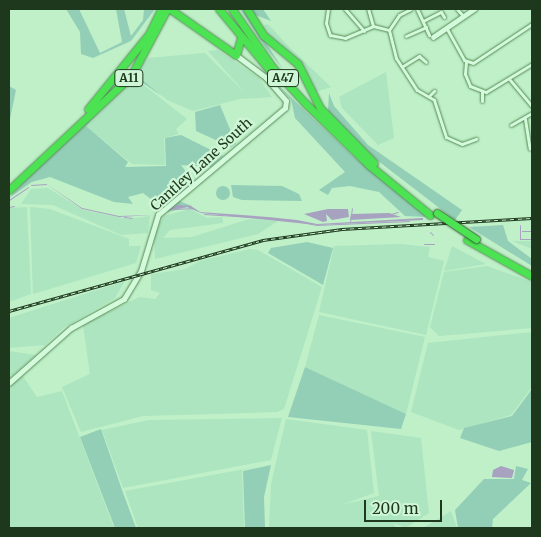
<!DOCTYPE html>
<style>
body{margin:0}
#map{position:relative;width:541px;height:537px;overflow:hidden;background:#bff0c8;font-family:Merriweather,serif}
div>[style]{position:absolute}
.farmland>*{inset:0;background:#ace5bf}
.green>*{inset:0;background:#93ceb6}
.round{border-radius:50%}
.water>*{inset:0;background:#a8a2c1}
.stream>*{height:1px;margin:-0.5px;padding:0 0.5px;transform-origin:0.5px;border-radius:0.5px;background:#a8a2c1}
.roads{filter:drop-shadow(0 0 1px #578957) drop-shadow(0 0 1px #578957)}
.street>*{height:3px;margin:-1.5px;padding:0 1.5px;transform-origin:1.5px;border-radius:1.5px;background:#d3fada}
.secondary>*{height:4.5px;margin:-2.25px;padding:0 2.25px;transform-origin:2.25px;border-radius:2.25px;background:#d3fada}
.highway>*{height:7px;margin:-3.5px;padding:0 3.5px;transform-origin:3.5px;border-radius:3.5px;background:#4be352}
.rail>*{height:3px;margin-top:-1.5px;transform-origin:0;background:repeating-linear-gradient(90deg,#cff7d7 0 4px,#1d381c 0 8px);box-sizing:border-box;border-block:1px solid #1d381c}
.bridges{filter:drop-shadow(0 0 1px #2e562b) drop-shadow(0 0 1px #2e562b)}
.highway-bridge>*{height:7px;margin:-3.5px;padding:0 3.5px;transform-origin:3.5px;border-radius:3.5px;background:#4be352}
span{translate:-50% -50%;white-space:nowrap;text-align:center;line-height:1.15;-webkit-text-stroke:4.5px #cff7d7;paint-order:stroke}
.shield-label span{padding:1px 4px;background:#cff7d7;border:1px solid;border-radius:4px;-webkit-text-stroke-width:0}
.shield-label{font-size:12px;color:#1d381c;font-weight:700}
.street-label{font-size:14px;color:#1d381c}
.frame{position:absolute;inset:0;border:10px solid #1d381c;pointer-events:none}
.scale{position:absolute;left:364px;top:500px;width:78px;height:22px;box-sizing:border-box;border:2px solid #1d381c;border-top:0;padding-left:6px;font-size:15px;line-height:18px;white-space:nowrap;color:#1d381c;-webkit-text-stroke:4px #cff7d7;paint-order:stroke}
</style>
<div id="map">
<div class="farmland">
<i style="clip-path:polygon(268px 24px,292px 50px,331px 87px,313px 93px,262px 26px)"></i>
<i style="clip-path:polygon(218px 50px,259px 78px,272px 97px,240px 99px,193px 111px,167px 100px,135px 73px,148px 58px,205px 53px,246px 94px,208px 51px)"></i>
<i style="clip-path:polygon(386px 72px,394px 138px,378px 145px,342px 108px,339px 97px)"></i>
<i style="clip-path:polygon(131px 75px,187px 119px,176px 129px,179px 134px,164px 138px,165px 165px,132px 164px,86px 126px)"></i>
<i style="clip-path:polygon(48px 188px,83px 210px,128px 219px,150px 216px,148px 233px,121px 235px,53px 205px,21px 204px,31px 189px)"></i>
<i style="clip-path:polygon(27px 207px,31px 294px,9px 302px,9px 208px)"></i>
<i style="clip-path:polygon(30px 207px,50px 209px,129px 239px,129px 246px,141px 246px,136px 263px,33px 294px)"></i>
<i style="clip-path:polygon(190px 209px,207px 218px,222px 217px,223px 223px,170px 230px,163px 238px,192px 237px,249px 219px,278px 221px,258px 234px,155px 259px,154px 234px,164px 216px)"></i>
<i style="clip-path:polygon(512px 241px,532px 241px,532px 249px)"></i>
<i style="clip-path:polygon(400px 244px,430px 247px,428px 257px,444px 261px,426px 335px,319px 312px,334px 246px)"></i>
<i style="clip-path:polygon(452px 246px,486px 264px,444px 271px)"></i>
<i style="clip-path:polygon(250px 249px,258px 250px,322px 287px,284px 409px,277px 412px,143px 416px,81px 432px,62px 387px,90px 374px,83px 325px,139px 297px,155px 299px,160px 293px,151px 290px,151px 274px,186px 269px,199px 261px)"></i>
<i style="clip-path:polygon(487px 266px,532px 282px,532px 328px,439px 336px,430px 327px,444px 272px)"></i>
<i style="clip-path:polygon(125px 281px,115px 298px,63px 328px,45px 345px,9px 348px,9px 318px)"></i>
<i style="clip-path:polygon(319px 315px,425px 337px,406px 414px,305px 367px)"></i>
<i style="clip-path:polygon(532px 332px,532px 387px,511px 415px,459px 430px,411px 412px,428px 343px)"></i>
<i style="clip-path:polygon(9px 351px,36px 355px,9px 379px)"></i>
<i style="clip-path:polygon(22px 375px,37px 397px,62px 391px,114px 528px,9px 528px,9px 387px)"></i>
<i style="clip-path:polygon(282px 418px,271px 460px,123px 488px,102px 430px,149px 420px)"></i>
<i style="clip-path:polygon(286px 419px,367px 430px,374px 493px,341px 505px,379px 496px,371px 431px,421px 438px,429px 513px,406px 528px,393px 523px,397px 528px,269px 528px,271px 484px)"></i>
<i style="clip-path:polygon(267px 465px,242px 470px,244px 528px,138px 528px,125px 491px)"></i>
<i style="clip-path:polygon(451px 511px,457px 528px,423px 528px)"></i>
</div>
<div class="green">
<i style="clip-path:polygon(66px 9px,79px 9px,100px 53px,122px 42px,116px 9px,124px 9px,131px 36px,143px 20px,144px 9px,155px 9px,131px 41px,93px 58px,81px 54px,80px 32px)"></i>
<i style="clip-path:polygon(240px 9px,244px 9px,283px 69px,265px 47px)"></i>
<i style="clip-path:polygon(251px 9px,263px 9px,271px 21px,253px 14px)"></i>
<i style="clip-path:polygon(261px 69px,353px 156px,427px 217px,405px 216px,379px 192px,350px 186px,332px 188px,328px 195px,319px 190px,345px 172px,295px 118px,291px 99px)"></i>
<i style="clip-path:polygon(133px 72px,162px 96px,131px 75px,86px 126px,128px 162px,125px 167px,166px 166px,165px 138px,181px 135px,223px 156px,211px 167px,181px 165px,195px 184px,179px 201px,192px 206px,168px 212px,143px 193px,128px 197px,133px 204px,114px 202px,50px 177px,32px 182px,9px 198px,123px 74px)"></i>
<i style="clip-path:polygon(9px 86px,16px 90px,9px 124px)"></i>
<i style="clip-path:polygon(329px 93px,334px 106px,368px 145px,462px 210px,455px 220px,373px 157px,328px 111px)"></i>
<i style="clip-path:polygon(220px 105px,236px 144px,231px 147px,196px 131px,195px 112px)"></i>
<i style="clip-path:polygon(231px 185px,282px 186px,299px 194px,302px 201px,242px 200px,233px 197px)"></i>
<i class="round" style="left:216px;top:186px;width:14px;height:14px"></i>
<i style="clip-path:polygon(503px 225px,508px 241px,532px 259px,532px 266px,469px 227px)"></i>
<i style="clip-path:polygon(307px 242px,333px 248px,323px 285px,268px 253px,271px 248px)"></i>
<i style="clip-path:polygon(305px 367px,406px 414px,401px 429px,288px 417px)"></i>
<i style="clip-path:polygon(532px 389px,532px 442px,499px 451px,460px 438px,464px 428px,512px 416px)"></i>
<i style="clip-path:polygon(101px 429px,122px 490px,136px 528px,115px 528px,80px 437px)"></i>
<i style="clip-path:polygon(271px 465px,264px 497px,265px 528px,245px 528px,243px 471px)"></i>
<i style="clip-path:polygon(516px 466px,528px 469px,522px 480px,531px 483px,493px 519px,492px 528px,458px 528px,455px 510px,484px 479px,514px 479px)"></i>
</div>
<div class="water">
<i style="clip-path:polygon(45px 183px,82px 208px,119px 216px,153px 215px,119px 217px,82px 209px)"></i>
<i style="clip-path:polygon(178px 205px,191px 206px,200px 212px,268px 217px,297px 220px,317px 224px,423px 218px,423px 220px,317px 225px,201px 213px,187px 207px,164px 211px)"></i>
<i style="clip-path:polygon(328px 209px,348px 209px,349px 217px,332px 220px,326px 214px,327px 221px,323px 222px,304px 214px)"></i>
<i style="clip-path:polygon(389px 213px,401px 217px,350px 220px,351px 214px)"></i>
<i style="clip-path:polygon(501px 466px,514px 470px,512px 478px,492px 477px,493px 470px)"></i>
</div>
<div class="stream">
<i style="left:31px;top:185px;width:15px;rotate:-4deg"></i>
<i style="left:9px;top:200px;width:23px;rotate:-34deg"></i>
<i style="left:9px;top:207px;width:5px;rotate:-11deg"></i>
<i style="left:169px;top:209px;width:23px;rotate:-2deg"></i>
<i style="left:204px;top:214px;width:63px;rotate:3.6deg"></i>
<i style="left:391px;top:214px;width:7px;rotate:-16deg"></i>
<i style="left:124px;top:217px;width:8px;rotate:7deg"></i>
<i style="left:291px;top:220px;width:25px;rotate:11deg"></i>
<i style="left:316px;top:225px;width:93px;rotate:-2.5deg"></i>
<i style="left:350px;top:222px;width:14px;rotate:-82deg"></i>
<i style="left:520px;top:225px;width:14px;rotate:90deg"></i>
<i style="left:520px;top:239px;width:12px"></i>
<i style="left:522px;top:231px;width:10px"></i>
<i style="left:430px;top:232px;width:4px;rotate:45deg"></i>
<i style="left:424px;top:244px;width:10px"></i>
</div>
<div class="roads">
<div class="street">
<i style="left:328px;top:9px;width:14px;rotate:98deg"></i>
<i style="left:326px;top:23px;width:13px;rotate:72deg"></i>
<i style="left:330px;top:35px;width:15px;rotate:11deg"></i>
<i style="left:345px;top:38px;width:30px;rotate:-23deg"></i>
<i style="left:373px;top:26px;width:18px;rotate:-106deg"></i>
<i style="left:345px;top:9px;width:29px;rotate:49deg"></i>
<i style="left:417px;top:9px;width:29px;rotate:65deg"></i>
<i style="left:457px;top:9px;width:9px;rotate:49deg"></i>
<i style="left:423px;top:21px;width:20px;rotate:-27deg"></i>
<i style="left:441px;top:12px;width:6px;rotate:59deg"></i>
<i style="left:373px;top:26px;width:16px;rotate:14deg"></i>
<i style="left:389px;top:30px;width:18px;rotate:-56deg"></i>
<i style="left:399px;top:15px;width:13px;rotate:-27deg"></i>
<i style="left:447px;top:29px;width:35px;rotate:61deg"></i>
<i style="left:464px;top:60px;width:9px;rotate:18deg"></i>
<i style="left:473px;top:63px;width:71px;rotate:-33.5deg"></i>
<i style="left:389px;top:30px;width:29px;rotate:76deg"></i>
<i style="left:396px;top:58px;width:38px;rotate:57deg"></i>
<i style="left:417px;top:90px;width:20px;rotate:30deg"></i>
<i style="left:434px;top:100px;width:39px;rotate:72deg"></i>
<i style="left:446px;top:137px;width:17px;rotate:24deg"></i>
<i style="left:462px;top:144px;width:15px;rotate:-20deg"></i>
<i style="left:406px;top:36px;width:22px;rotate:-24deg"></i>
<i style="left:466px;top:62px;width:12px;rotate:95deg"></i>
<i style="left:465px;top:74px;width:13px;rotate:67deg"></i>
<i style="left:470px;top:86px;width:17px;rotate:21deg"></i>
<i style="left:486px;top:92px;width:54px;rotate:-31.3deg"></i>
<i style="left:403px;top:66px;width:19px;rotate:-32deg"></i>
<i style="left:419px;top:56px;width:9px;rotate:41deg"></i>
<i style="left:510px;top:80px;width:34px;rotate:50deg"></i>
<i style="left:430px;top:95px;width:6px;rotate:-45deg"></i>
<i style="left:482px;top:101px;width:10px;rotate:-90deg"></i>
<i style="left:525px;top:119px;width:30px;rotate:81deg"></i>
<i style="left:511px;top:125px;width:24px;rotate:-30deg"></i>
</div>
<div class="secondary">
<i style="left:433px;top:37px;width:50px;rotate:-34.3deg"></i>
<i style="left:9px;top:383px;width:83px;rotate:-41.6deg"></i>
<i style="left:71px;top:328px;width:60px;rotate:-28.7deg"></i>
<i style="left:124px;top:299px;width:33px;rotate:-59deg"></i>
<i style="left:141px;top:271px;width:59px;rotate:-73.1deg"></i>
<i style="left:158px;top:215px;width:166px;rotate:-40.1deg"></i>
<i style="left:285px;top:108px;width:7px;rotate:-82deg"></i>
<i style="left:286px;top:101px;width:30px;rotate:-131deg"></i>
<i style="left:266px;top:78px;width:38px;rotate:-143deg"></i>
</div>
<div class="highway">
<i style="left:170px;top:9px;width:80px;rotate:34.9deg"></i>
<i style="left:236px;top:55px;width:18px;rotate:-74deg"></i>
<i style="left:219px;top:9px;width:85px;rotate:50.3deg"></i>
<i style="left:232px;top:9px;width:72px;rotate:55.2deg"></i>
<i style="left:273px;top:68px;width:49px;rotate:47.5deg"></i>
<i style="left:306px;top:104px;width:88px;rotate:44.1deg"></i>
<i style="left:369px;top:165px;width:79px;rotate:39.3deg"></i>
<i style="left:247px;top:9px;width:31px;rotate:58deg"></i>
<i style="left:263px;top:35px;width:45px;rotate:39.6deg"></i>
<i style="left:298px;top:64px;width:49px;rotate:63.4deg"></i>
<i style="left:320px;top:108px;width:77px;rotate:45.5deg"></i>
<i style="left:88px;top:109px;width:97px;rotate:-50.9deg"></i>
<i style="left:149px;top:34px;width:28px;rotate:-64deg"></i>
<i style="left:9px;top:190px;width:167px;rotate:-43.1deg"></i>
<i style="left:131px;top:76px;width:76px;rotate:-61.8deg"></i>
<i style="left:467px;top:240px;width:74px;rotate:29deg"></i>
</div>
</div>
<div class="rail">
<i style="left:9px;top:311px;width:264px;rotate:-15.6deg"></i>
<i style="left:263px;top:240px;width:80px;rotate:-7.9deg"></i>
<i style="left:342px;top:229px;width:190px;rotate:-3.3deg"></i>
</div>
<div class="bridges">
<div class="highway-bridge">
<i style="left:437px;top:213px;width:47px;rotate:33.7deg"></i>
</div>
</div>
<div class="shield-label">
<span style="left:129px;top:78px">A11</span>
<span style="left:283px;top:78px">A47</span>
</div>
<div class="street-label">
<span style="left:201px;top:164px;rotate:-42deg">Cantley Lane South</span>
</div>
<div class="frame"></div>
<div class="scale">200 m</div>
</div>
